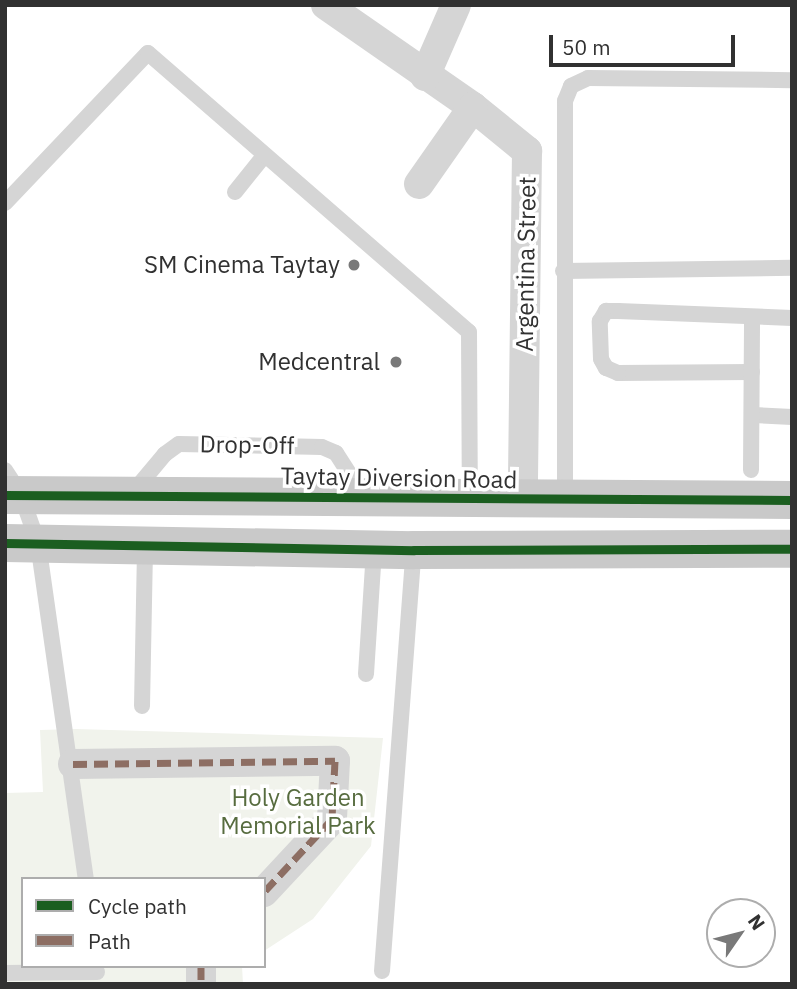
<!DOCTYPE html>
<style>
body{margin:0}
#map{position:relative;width:797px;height:989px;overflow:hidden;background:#fff;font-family:"IBM Plex Sans",sans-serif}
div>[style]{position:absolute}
.green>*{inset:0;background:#f1f3ec}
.lane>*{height:16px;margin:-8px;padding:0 8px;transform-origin:8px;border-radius:8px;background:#d5d5d5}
.street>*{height:30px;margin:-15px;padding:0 15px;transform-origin:15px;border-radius:15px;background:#d5d5d5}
.primary>*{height:38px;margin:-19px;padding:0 19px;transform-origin:19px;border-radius:19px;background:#c9c9c9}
.quiet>*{height:7px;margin-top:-3.5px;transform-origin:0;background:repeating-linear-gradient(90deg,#8d6e63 0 14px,transparent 0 21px)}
.cycleway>*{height:9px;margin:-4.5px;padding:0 4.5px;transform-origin:4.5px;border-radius:4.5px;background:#1b5e20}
.dots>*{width:19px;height:19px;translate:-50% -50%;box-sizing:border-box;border:4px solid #fff;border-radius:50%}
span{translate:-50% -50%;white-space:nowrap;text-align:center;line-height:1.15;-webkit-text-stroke:7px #fff;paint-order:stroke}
.street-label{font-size:24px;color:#313131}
.poi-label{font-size:24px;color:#313131}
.right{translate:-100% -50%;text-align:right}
.park-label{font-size:24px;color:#576c3f}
.frame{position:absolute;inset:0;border:7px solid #313131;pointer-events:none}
.legend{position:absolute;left:21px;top:877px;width:245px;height:91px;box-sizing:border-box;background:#fff;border:2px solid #adadad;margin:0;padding:9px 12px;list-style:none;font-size:21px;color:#313131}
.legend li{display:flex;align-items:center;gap:14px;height:35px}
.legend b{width:35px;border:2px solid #adadad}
.north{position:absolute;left:706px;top:898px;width:70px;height:70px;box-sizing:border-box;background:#fff;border:2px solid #adadad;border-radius:50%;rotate:55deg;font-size:19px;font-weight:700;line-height:28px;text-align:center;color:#313131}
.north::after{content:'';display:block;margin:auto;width:24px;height:32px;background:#797979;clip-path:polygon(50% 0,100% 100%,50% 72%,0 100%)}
.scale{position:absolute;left:549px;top:35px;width:186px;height:32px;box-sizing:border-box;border:4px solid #313131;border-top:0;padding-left:9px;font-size:21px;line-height:24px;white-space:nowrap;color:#313131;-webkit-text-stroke:5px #fff;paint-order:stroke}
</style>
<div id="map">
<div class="green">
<i style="clip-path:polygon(76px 729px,383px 738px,371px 846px,313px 919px,264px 951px,264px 879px,23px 879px,23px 966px,242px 966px,243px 984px,5px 984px,5px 793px,43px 792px,40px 730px)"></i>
</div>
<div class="lane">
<i style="left:235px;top:192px;width:45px;rotate:-51.3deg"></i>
<i style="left:5px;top:203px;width:207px;rotate:-46.4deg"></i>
<i style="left:148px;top:53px;width:425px;rotate:41deg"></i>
<i style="left:469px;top:332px;width:167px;rotate:89.7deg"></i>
<i style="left:563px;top:271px;width:229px;rotate:-0.8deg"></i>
<i style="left:752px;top:372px;width:134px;rotate:179.6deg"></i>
<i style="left:618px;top:373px;width:13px;rotate:-157deg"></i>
<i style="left:606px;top:368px;width:10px;rotate:-119deg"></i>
<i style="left:601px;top:359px;width:38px;rotate:-92deg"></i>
<i style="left:600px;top:321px;width:12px;rotate:-59deg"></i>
<i style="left:606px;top:311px;width:12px"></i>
<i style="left:618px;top:311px;width:174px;rotate:2.3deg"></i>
<i style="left:754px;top:415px;width:38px;rotate:3deg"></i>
<i style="left:5px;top:470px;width:30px;rotate:57deg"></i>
<i style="left:21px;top:495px;width:51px;rotate:70.5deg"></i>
<i style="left:38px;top:543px;width:339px;rotate:81.9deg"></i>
<i style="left:751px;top:470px;width:152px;rotate:-89.6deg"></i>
<i style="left:134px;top:491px;width:48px;rotate:-50deg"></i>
<i style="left:165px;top:454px;width:17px;rotate:-36deg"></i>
<i style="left:179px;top:444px;width:143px;rotate:1.2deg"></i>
<i style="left:322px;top:447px;width:15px;rotate:23deg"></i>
<i style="left:336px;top:453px;width:50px;rotate:57.3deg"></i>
<i style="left:565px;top:500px;width:399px;rotate:-90deg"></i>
<i style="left:565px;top:101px;width:16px;rotate:-68deg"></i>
<i style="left:571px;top:86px;width:19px;rotate:-25deg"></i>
<i style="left:588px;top:78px;width:204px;rotate:0.6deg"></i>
<i style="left:366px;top:674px;width:125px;rotate:-86.3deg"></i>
<i style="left:142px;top:706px;width:161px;rotate:-88.9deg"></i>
<i style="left:382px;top:971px;width:422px;rotate:-85.7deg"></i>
<i style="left:5px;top:973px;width:92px;rotate:-0.6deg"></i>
</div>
<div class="street">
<i style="left:326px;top:5px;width:179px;rotate:34.8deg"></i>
<i style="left:473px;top:107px;width:70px;rotate:39.2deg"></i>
<i style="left:527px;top:151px;width:349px;rotate:90.7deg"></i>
<i style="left:425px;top:76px;width:77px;rotate:-66.4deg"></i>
<i style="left:419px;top:184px;width:94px;rotate:-55deg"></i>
<i style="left:73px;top:764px;width:262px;rotate:-0.7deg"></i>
<i style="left:335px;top:761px;width:58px;rotate:93deg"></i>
<i style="left:332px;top:819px;width:100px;rotate:133deg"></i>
<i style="left:201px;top:966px;width:18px;rotate:90deg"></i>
</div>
<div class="primary">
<i style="left:5px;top:495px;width:787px;rotate:0.36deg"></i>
<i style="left:5px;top:543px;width:409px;rotate:1deg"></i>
<i style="left:414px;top:550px;width:378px;rotate:-0.2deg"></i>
</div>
<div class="quiet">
<i style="left:73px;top:764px;width:262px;rotate:-0.7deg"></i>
<i style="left:335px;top:761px;width:58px;rotate:93deg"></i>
<i style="left:332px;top:819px;width:100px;rotate:133deg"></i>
<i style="left:201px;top:966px;width:18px;rotate:90deg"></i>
</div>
<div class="cycleway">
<i style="left:5px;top:495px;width:787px;rotate:0.36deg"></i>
<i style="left:5px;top:543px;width:409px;rotate:1deg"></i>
<i style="left:414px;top:550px;width:378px;rotate:-0.2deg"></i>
</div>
<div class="dots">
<i style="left:354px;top:265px;background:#797979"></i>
<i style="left:396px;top:362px;background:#797979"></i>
</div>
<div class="street-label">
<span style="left:526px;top:264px;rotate:-89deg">Argentina Street</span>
<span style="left:247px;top:445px;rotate:1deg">Drop-Off</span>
<span style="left:399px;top:478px;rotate:1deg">Taytay Diversion Road</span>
</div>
<div class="poi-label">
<span class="right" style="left:340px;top:265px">SM Cinema Taytay</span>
<span class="right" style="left:380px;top:362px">Medcentral</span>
</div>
<div class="park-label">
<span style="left:298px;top:812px">Holy Garden<br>Memorial Park</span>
</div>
<div class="frame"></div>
<ul class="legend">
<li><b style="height:9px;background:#1b5e20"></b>Cycle path</li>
<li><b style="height:9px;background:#8d6e63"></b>Path</li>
</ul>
<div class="north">N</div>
<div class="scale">50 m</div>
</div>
